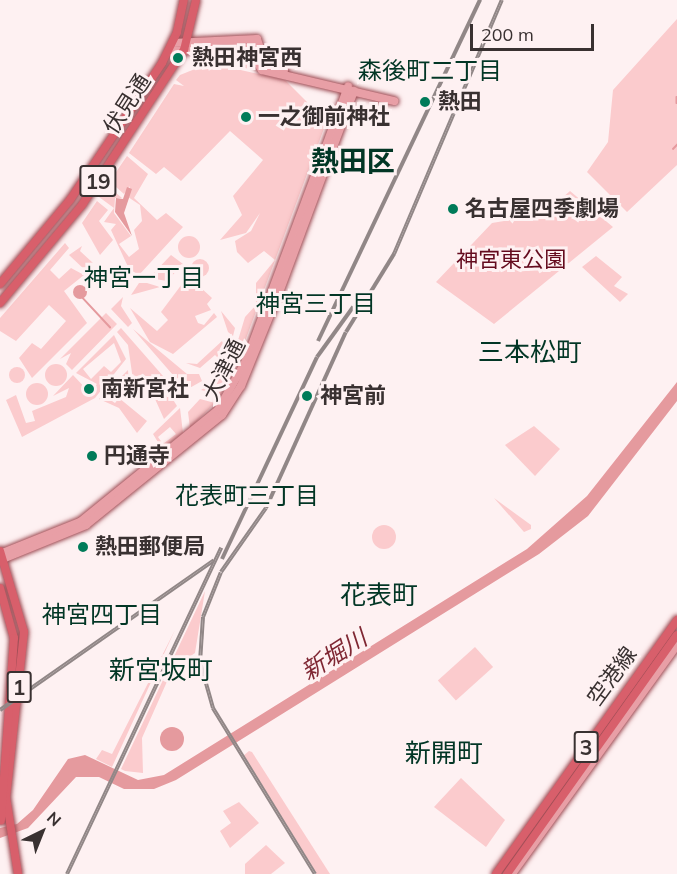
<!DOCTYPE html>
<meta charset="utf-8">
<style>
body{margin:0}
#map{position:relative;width:677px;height:874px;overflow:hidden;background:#fef1f2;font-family:Mulish,"Noto Sans JP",sans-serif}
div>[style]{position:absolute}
.green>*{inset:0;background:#fbcbcd;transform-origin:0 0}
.round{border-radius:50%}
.water>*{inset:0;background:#e59a9e}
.stream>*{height:1.5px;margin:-0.75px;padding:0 0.75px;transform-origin:0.75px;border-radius:0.75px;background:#e59a9e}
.roads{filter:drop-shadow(0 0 2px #a04f57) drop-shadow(0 0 2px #a04f57)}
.major>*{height:8px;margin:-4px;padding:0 4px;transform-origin:4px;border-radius:4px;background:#e89fa6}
.highway>*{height:8px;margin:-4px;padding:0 4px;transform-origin:4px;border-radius:4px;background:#d85f6b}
.rail>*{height:4px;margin-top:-2px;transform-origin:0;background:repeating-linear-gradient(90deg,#fef1f2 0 4.5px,#918787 0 9px);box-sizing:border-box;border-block:2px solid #918787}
.dots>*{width:16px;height:16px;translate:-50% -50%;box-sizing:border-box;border:3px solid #fef1f2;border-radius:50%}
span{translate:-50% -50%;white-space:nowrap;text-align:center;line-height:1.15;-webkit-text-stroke:6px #fef1f2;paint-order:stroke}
.shield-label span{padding:2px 4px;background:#fef1f2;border:2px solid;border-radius:4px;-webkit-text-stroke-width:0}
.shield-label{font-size:21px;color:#393131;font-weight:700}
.poi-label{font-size:22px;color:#393131;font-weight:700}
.left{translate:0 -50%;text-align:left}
.street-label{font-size:22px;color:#393131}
.park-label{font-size:22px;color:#640b1e}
.neighbourhood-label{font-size:24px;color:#023625}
.water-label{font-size:24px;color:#7f2733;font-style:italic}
.quarter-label{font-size:26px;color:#023625}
.district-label{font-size:28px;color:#023625;font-weight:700}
.north{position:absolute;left:12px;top:802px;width:60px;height:60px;-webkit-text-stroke:4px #fef1f2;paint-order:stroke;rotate:43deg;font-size:16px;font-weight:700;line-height:24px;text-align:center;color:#393131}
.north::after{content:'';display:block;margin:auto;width:21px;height:27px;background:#393131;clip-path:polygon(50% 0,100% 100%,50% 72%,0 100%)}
.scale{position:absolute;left:470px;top:24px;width:124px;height:27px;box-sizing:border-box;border:3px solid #393131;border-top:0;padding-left:8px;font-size:18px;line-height:21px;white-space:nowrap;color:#393131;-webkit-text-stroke:4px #fef1f2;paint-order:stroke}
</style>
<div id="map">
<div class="green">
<i style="clip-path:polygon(677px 19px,677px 165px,627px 212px,587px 172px,608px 142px,613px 90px)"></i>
<i style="clip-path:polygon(244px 57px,249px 69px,211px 59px)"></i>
<i style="clip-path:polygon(210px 63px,285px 80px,314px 109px,312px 115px,326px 123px,238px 360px,233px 357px,245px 317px,256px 305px,256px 283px,275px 260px,264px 251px,248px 263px,237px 252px,235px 241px,251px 231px,260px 213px,246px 233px,220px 240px,242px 215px,233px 196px,263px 160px,230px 131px,181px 181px,164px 167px,156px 174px,129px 153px,174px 84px,184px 86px,176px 80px,180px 75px)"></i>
<i style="clip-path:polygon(evenodd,127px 156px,148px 174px,134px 198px,157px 220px,166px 213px,183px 227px,139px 275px,129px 269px,111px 230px,116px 224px,104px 222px,114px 208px,99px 197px,127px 156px,130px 186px,128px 197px,140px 205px,142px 221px,134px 230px,139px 249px,129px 257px,119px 244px,131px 236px,114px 213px,115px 198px,122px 198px,116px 193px,106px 197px,116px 187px,124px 194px,130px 186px)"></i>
<i style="clip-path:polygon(570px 191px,613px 227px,494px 324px,436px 282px,492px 223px,544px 214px)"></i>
<i style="clip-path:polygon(97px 201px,108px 210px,99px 221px,113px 240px,100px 255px,82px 223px)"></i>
<i class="round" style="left:178px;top:236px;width:22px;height:22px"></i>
<i style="clip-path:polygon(65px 243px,69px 248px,50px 270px,59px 279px,71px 268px,84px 275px,64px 291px,87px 323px,32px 378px,19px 358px,32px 343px,41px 349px,66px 321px,49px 305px,16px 341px,0 331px,0 318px)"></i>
<i style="clip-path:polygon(82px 246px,80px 251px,93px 263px,86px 271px,69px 255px)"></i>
<i style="clip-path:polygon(171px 255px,183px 264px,167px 281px,149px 278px)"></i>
<i style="clip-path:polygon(596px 256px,622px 277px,614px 286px,628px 294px,620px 302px,582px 267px)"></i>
<i class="round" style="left:191px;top:259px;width:18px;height:18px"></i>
<i style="clip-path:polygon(188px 276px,212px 298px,207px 304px,211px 310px,195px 316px,198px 323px,204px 325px,214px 313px,217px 317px,173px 354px,150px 342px,130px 308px,157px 331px,168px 320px,161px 312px)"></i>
<i style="clip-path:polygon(139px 283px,147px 283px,160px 287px,131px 295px)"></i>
<i style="clip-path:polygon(123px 297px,121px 306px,132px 323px,128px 327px,111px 309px)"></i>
<i style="clip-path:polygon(221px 311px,235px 328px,233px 336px,228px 332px)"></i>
<i style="clip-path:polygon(106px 313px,117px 324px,72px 370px,66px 364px,71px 353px,60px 359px)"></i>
<i style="clip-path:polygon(121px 328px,177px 392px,172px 398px,177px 406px,164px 419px,151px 390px,134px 387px,128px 345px,117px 332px)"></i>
<i style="clip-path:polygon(133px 329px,187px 374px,199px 374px,202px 381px,186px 390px)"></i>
<i style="clip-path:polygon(evenodd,114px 335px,126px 359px,95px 398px,22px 437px,6px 400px,16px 395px,26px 423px,35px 421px,32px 411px,66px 397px,69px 388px,53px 396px,73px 375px,89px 392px,97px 384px,76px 373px,114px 335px,114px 343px,121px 362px,111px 372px,104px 366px,91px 379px,83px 369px,114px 343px)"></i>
<i style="clip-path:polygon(222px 341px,227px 354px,223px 363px,215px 355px,200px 368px,186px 363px,197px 364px)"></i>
<i style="clip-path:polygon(230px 362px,236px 366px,221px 395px,201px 390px,230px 371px,225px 366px)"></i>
<i class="round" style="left:45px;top:364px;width:22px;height:22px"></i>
<i class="round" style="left:9px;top:367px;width:16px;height:16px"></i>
<i style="clip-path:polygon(128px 370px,129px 385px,119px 382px,106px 397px,115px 403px,119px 398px,147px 421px,137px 433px,119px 408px,99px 399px)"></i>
<i class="round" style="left:26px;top:383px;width:22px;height:22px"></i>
<i style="clip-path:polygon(200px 399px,215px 403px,190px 428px,188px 412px)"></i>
<i style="clip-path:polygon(evenodd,180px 408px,183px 433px,162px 449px,153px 434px,180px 408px,170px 427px,176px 434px,163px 444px,158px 437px,170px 427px)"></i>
<i style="clip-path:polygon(534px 426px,560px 449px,535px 476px,505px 445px)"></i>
<i style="clip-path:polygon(494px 498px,531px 525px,531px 529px,524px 532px)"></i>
<i class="round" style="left:372px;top:525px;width:24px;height:24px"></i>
<i style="clip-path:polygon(205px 591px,195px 653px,173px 668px,142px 738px,143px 773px,125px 771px,121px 769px)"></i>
<i style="clip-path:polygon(175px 630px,112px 767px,96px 759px,102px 750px,112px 754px)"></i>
<i style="left:475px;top:647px;width:27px;height:50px;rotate:48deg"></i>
<i style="clip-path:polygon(249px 751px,252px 752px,330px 874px,316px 874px,243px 756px)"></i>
<i style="clip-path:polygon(461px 778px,505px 820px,486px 847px,434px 807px)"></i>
<i style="clip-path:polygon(239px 802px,259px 823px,230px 848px,220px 831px,231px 823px,223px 811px)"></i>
<i style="clip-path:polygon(266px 845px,285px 863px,271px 874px,245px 874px,245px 864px)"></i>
</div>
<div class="water">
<i style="clip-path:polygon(127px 187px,132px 189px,124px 213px,132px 236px,115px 212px,116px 198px,123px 199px)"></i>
<i class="round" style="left:73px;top:285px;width:14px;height:14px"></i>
<i style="clip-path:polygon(677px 382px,677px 401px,588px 516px,539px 554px,176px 780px,154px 789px,124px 789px,99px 777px,76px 777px,28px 828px,0 838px,0 828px,17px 824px,33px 810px,68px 759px,85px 755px,138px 780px,164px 775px,527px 549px,587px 496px)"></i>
<i class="round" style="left:160px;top:727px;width:24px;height:24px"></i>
</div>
<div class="stream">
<i style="left:677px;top:97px;width:6px;rotate:90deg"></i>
<i style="left:673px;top:149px;width:6px;rotate:-45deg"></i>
<i style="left:83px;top:298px;width:40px;rotate:47deg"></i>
</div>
<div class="roads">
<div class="major">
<i style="left:257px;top:39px;width:20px;rotate:96deg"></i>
<i style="left:255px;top:59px;width:13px;rotate:58deg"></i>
<i style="left:262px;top:70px;width:136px;rotate:13.2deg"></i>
<i style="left:257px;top:39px;width:26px;rotate:72deg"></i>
<i style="left:265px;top:64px;width:20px;rotate:18deg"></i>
<i style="left:173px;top:43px;width:84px;rotate:-2.7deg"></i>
<i style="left:169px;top:51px;width:88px;rotate:-2.6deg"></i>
<i style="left:0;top:554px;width:86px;rotate:-21.8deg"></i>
<i style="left:80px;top:522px;width:178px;rotate:-39.1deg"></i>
<i style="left:218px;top:410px;width:56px;rotate:-60.3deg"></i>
<i style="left:246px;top:361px;width:293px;rotate:-69.6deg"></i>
<i style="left:0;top:560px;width:93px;rotate:-22.1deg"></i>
<i style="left:86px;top:525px;width:175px;rotate:-39deg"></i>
<i style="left:222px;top:415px;width:35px;rotate:-57deg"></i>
<i style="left:241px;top:386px;width:95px;rotate:-67.8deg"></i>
<i style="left:277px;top:298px;width:221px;rotate:-69.6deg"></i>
<i style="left:512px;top:874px;width:282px;rotate:-54.2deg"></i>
</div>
<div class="highway">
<i style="left:0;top:284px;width:109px;rotate:-50.2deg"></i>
<i style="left:70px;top:200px;width:165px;rotate:-56.1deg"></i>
<i style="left:162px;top:63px;width:34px;rotate:-64deg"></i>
<i style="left:177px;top:32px;width:33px;rotate:-78deg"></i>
<i style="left:0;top:303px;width:128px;rotate:-50.1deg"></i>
<i style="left:82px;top:205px;width:186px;rotate:-56.7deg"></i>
<i style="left:184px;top:50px;width:51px;rotate:-76.5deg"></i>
<i style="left:0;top:551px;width:84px;rotate:73.5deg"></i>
<i style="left:24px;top:632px;width:166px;rotate:96.2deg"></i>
<i style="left:6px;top:797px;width:78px;rotate:81.1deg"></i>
<i style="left:0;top:588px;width:52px;rotate:74.4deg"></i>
<i style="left:14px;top:638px;width:183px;rotate:94.1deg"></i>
<i style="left:496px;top:874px;width:312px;rotate:-54.5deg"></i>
<i style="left:507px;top:874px;width:293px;rotate:-54.6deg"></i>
</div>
</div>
<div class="rail">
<i style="left:318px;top:341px;width:378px;rotate:-64.6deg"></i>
<i style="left:222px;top:559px;width:223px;rotate:-64.8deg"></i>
<i style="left:317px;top:357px;width:62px;rotate:-54.2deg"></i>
<i style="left:0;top:710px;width:261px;rotate:-35deg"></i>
<i style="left:67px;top:874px;width:361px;rotate:-64.7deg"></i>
<i style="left:315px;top:874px;width:195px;rotate:-121.6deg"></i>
<i style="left:213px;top:708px;width:48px;rotate:-105.8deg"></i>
<i style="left:200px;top:662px;width:45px;rotate:-86.2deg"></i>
<i style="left:203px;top:617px;width:48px;rotate:-68.2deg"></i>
<i style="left:221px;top:572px;width:78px;rotate:-54.9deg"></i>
<i style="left:266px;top:508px;width:193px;rotate:-65.6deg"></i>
<i style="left:346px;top:332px;width:92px;rotate:-58.4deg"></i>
<i style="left:394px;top:254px;width:276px;rotate:-67deg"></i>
</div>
<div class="dots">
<i style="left:178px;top:58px;background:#007b59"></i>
<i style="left:425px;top:102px;background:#007b59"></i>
<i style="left:246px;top:117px;background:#007b59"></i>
<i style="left:453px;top:209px;background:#007b59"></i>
<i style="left:89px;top:389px;background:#007b59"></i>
<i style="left:307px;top:396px;background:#007b59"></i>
<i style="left:92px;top:456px;background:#007b59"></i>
<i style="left:83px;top:547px;background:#007b59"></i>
</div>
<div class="shield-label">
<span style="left:98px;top:181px">19</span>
<span style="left:19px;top:687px">1</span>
<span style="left:586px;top:747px">3</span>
</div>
<div class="poi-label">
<span class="left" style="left:192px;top:58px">熱田神宮西</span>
<span class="left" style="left:438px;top:102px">熱田</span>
<span class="left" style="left:258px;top:117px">一之御前神社</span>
<span class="left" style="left:465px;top:209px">名古屋四季劇場</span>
<span class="left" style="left:101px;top:389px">南新宮社</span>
<span class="left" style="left:320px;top:396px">神宮前</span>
<span class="left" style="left:104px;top:456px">円通寺</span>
<span class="left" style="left:95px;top:547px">熱田郵便局</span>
</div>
<div class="street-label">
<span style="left:127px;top:104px;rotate:-57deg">伏見通</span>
<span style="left:224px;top:370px;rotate:-63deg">大津通</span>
<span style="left:612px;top:676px;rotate:-54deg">空港線</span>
</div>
<div class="park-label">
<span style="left:511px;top:260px">神宮東公園</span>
</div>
<div class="neighbourhood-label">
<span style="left:430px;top:71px">森後町二丁目</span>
<span style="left:144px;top:278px">神宮一丁目</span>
<span style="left:316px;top:304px">神宮三丁目</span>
<span style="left:247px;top:496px">花表町三丁目</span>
<span style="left:102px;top:615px">神宮四丁目</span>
</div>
<div class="water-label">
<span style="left:334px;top:655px;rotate:-32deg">新堀川</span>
</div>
<div class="quarter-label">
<span style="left:530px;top:352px">三本松町</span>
<span style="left:379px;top:595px">花表町</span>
<span style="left:161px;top:670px">新宮坂町</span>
<span style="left:444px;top:753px">新開町</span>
</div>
<div class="district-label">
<span style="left:353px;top:161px">熱田区</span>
</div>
<div class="north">N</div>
<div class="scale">200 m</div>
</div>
